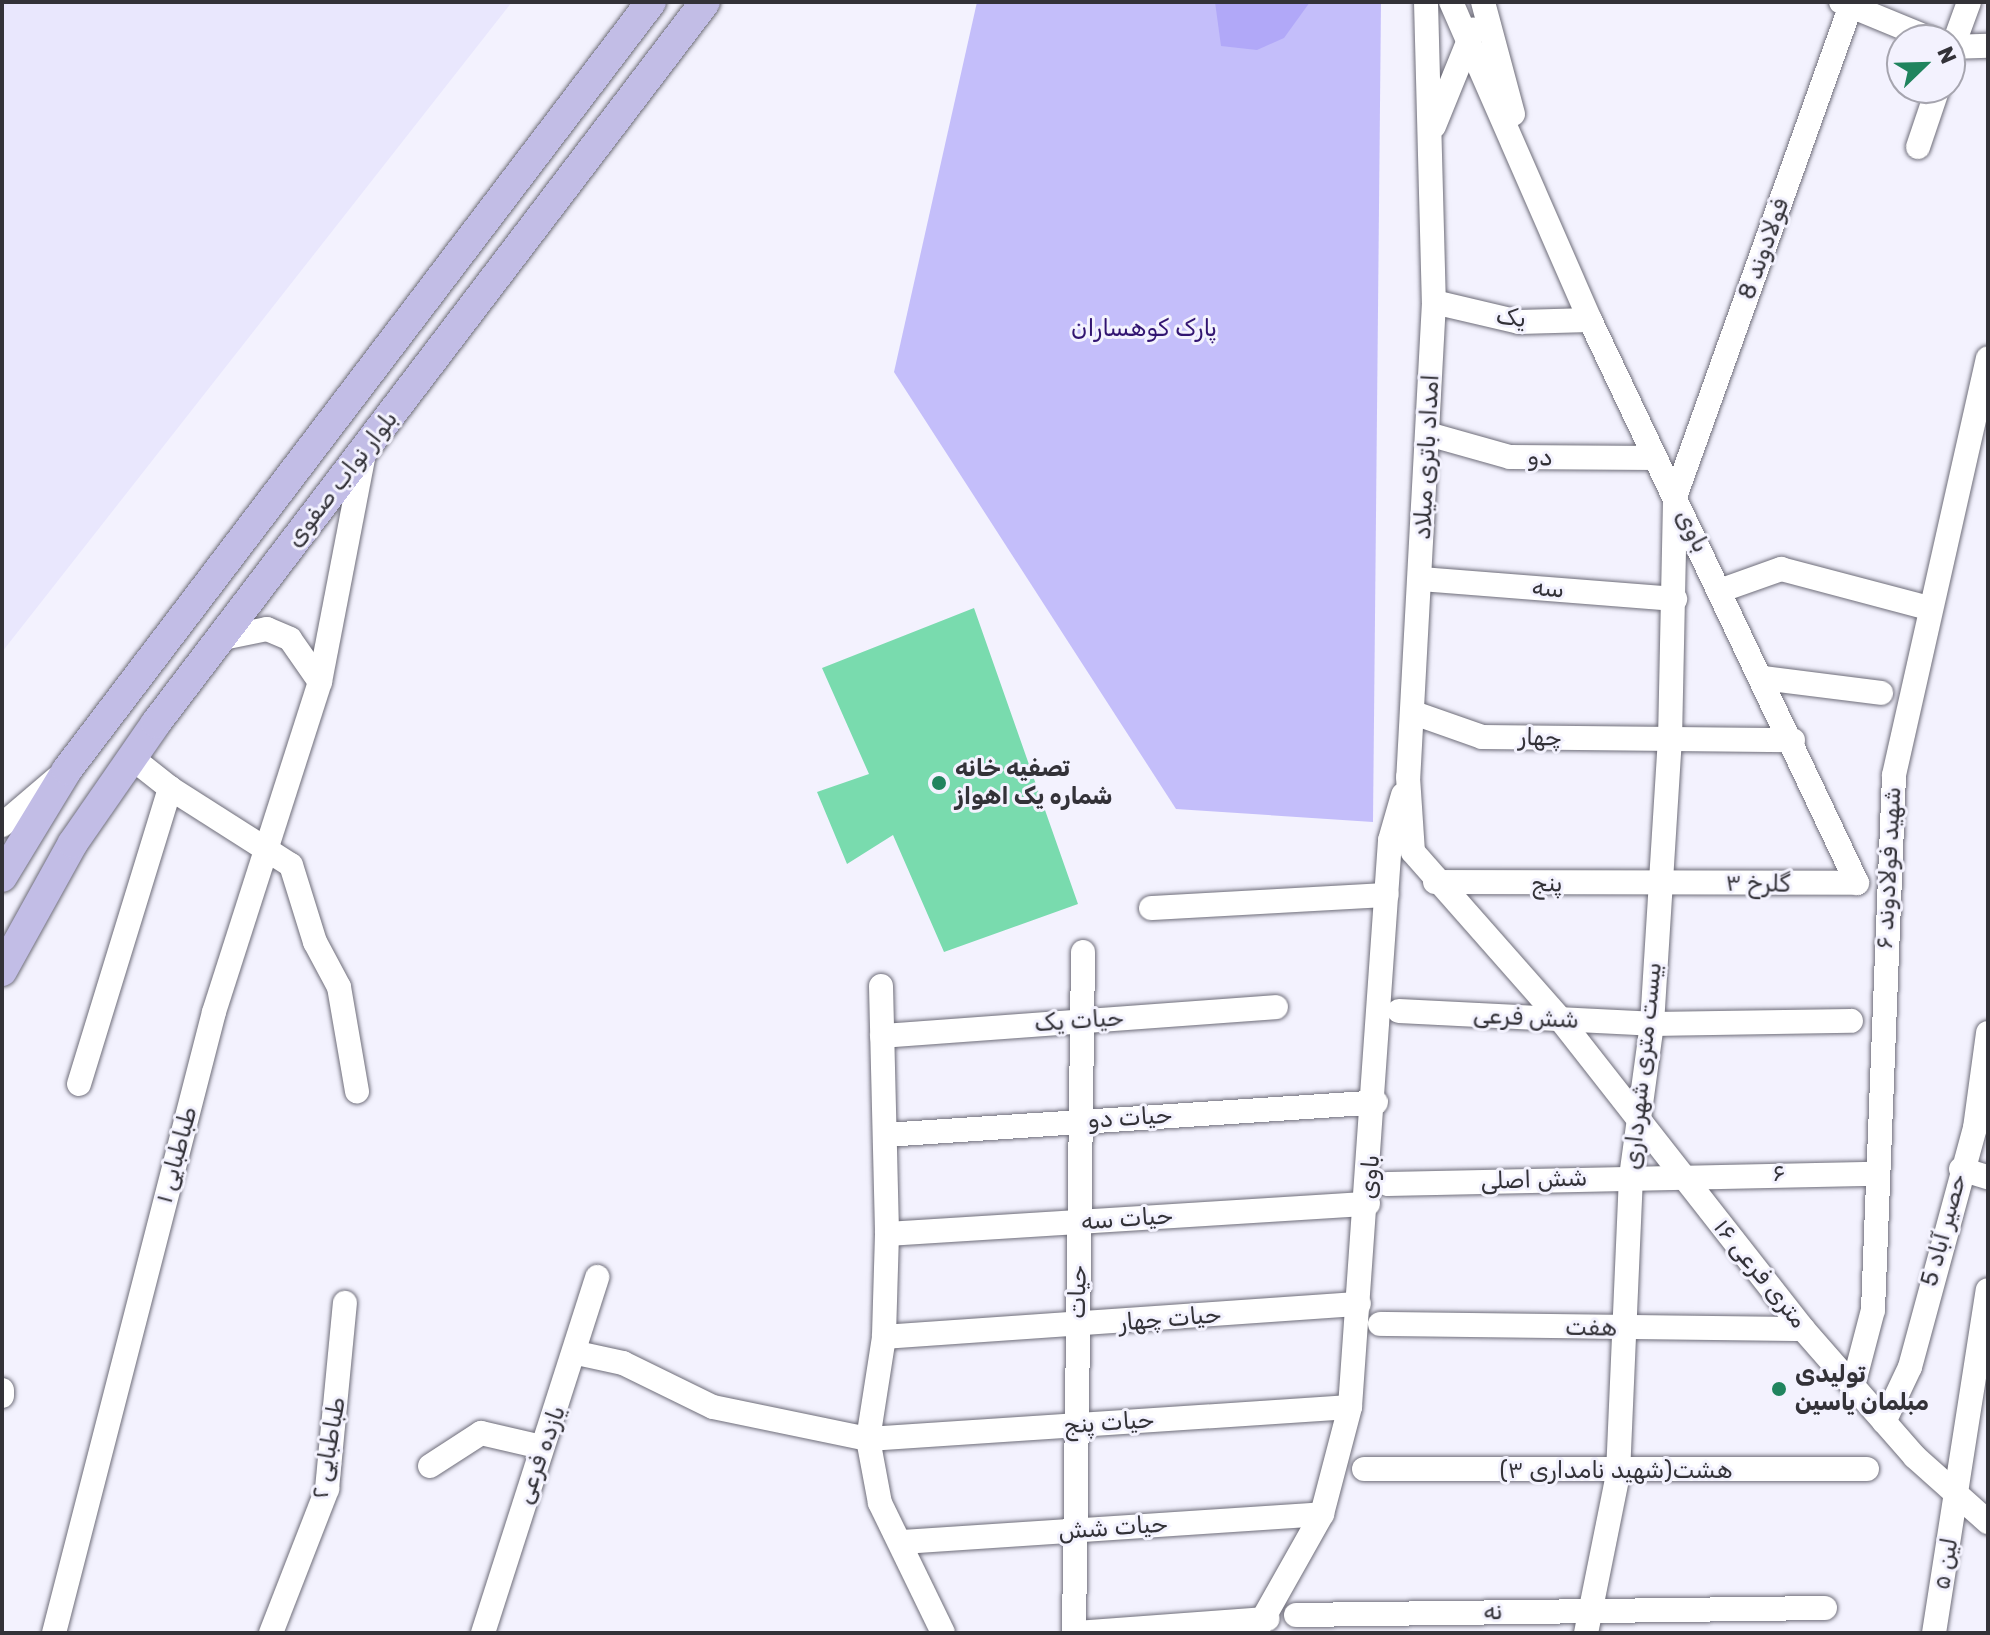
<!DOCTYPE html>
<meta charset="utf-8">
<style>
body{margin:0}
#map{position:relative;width:1990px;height:1635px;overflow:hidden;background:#f3f2fe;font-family:Rubik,Vazirmatn,sans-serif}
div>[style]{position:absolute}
.built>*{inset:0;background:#e9e7fd}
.green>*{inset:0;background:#c4befa}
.water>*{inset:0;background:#b1a8f8}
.building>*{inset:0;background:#79dbae}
.roads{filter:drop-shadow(0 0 2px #6e6d79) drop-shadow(0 0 2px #6e6d79)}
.minor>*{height:24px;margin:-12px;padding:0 12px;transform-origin:12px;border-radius:12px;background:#fff}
.major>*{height:30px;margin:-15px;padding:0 15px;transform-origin:15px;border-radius:15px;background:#c2bde6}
.dots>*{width:22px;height:22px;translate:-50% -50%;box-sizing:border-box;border:4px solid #f3f2fe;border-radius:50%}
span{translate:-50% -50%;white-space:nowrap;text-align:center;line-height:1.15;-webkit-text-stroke:6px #f3f2fe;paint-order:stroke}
.street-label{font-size:24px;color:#333238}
.park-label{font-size:24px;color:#321571}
.poi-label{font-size:24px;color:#333238;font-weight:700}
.left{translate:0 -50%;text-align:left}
.frame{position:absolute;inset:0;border:4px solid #333238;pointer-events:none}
.north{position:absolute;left:1886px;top:24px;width:80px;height:80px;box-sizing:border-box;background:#f3f2fe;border:2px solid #a6a5af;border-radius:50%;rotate:67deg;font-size:22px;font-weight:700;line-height:32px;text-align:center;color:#333238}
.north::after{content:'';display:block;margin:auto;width:28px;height:36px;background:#20845e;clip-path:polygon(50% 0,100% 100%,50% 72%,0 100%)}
</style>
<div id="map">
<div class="built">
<i style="clip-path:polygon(2px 2px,512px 2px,2px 652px)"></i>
</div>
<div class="green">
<i style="clip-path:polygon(977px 2px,1381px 2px,1373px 822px,1176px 809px,894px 372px)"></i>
</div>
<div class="water">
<i style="clip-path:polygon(1215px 2px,1310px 2px,1284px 38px,1257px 50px,1221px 46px)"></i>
</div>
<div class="building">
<i style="clip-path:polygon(974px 608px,1078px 904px,944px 952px,893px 835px,847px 864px,817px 792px,869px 774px,822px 668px)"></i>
</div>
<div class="roads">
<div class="minor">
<i style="left:1426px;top:2px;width:300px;rotate:88.5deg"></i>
<i style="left:1434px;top:302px;width:476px;rotate:93.1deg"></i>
<i style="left:1408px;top:777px;width:75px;rotate:86.2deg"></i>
<i style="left:1413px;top:852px;width:222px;rotate:48.6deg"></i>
<i style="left:1560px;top:1019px;width:394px;rotate:51.9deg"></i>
<i style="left:1803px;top:1329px;width:170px;rotate:48.8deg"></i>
<i style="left:1915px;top:1457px;width:98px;rotate:41.7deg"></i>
<i style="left:1483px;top:2px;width:116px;rotate:75deg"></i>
<i style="left:1841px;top:2px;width:100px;rotate:22.4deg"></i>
<i style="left:1950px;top:47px;width:38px;rotate:-2deg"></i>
<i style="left:1950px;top:54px;width:55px;rotate:-69.9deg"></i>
<i style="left:1434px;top:126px;width:104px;rotate:-67.9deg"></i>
<i style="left:1918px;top:147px;width:62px;rotate:-71.3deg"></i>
<i style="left:1434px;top:302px;width:87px;rotate:13.2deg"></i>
<i style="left:1519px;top:322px;width:71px;rotate:-1.6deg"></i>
<i style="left:1428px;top:434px;width:85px;rotate:15.7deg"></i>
<i style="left:1510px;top:457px;width:145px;rotate:0.4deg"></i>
<i style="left:1421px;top:579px;width:255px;rotate:4.5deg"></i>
<i style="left:1722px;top:590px;width:63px;rotate:-19.6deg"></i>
<i style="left:1781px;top:569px;width:153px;rotate:14.8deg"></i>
<i style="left:218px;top:639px;width:50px;rotate:-11.5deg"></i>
<i style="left:267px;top:629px;width:25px;rotate:23deg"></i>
<i style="left:290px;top:639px;width:52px;rotate:55.1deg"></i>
<i style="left:1763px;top:678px;width:119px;rotate:7.2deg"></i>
<i style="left:1414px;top:713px;width:72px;rotate:19.4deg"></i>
<i style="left:1482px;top:737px;width:311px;rotate:0.6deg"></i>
<i style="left:170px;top:788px;width:143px;rotate:32.5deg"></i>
<i style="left:291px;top:865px;width:81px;rotate:72.7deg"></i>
<i style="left:315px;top:942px;width:51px;rotate:61.9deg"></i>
<i style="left:339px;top:987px;width:106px;rotate:80.2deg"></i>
<i style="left:2px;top:825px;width:71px;rotate:-40.4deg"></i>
<i style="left:1435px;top:882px;width:422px;rotate:0.1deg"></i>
<i style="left:1857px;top:883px;width:623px;rotate:-115.37deg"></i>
<i style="left:1590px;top:320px;width:347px;rotate:-113.6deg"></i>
<i style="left:1151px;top:908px;width:236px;rotate:-3.2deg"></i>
<i style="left:881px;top:986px;width:248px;rotate:88.6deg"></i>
<i style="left:887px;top:1234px;width:103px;rotate:91.7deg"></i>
<i style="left:884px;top:1337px;width:103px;rotate:98.9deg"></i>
<i style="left:868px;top:1439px;width:65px;rotate:79.4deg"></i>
<i style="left:880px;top:1503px;width:144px;rotate:64.1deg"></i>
<i style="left:1399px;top:1011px;width:253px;rotate:2.9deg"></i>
<i style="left:1652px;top:1024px;width:199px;rotate:-0.9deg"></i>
<i style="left:882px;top:1036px;width:395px;rotate:-4.2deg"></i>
<i style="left:79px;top:1084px;width:310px;rotate:-72.9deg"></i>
<i style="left:170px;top:788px;width:48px;rotate:-141.7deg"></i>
<i style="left:885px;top:1135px;width:492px;rotate:-3.8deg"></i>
<i style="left:1961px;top:1169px;width:28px;rotate:17deg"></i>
<i style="left:1388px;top:1184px;width:488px;rotate:-1.2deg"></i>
<i style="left:887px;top:1234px;width:482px;rotate:-3.6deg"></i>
<i style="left:1380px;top:1324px;width:423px;rotate:0.7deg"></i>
<i style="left:884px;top:1337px;width:476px;rotate:-4deg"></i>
<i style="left:577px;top:1353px;width:47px;rotate:12.3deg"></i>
<i style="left:623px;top:1363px;width:100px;rotate:26.1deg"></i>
<i style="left:713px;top:1407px;width:158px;rotate:11.7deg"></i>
<i style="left:868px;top:1439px;width:483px;rotate:-3.8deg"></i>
<i style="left:1853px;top:1386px;width:79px;rotate:-75.3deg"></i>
<i style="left:1873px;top:1310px;width:535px;rotate:-87.75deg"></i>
<i style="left:1894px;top:775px;width:427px;rotate:-77.3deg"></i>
<i style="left:2px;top:1390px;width:6px;rotate:90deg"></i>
<i style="left:1884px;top:1422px;width:61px;rotate:-64.7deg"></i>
<i style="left:1910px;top:1367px;width:248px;rotate:-74.8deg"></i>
<i style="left:1975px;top:1128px;width:96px;rotate:-82.2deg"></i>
<i style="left:430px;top:1466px;width:61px;rotate:-32.9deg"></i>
<i style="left:481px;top:1433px;width:62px;rotate:13.1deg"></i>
<i style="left:1364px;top:1469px;width:503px"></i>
<i style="left:903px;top:1542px;width:420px;rotate:-3.8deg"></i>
<i style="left:1296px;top:1615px;width:529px;rotate:-0.76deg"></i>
<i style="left:54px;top:1633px;width:641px;rotate:-75.55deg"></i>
<i style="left:214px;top:1012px;width:347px;rotate:-72.2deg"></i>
<i style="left:320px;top:682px;width:233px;rotate:-79.1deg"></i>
<i style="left:271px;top:1633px;width:155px;rotate:-68.7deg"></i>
<i style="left:327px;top:1489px;width:187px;rotate:-84.5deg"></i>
<i style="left:483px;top:1633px;width:374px;rotate:-72.2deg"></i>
<i style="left:1074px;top:1633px;width:681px;rotate:-89.24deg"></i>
<i style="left:1075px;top:1633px;width:193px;rotate:-4.2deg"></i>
<i style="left:1255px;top:1633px;width:137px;rotate:-60.6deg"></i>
<i style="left:1322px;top:1514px;width:111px;rotate:-75.3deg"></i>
<i style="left:1350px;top:1407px;width:568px;rotate:-85.96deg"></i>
<i style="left:1390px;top:840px;width:47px;rotate:-73.9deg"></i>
<i style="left:1586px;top:1633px;width:162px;rotate:-78.6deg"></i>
<i style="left:1618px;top:1474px;width:297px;rotate:-87.5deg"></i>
<i style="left:1631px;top:1177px;width:154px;rotate:-82.2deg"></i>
<i style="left:1652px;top:1024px;width:285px;rotate:-86.4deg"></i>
<i style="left:1670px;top:740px;width:243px;rotate:-88.8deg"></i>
<i style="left:1675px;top:497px;width:526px;rotate:-70.32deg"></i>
<i style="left:1934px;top:1633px;width:347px;rotate:-81.1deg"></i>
</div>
<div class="major">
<i style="left:2px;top:877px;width:125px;rotate:-58.7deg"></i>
<i style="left:67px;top:770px;width:965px;rotate:-52.75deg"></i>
<i style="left:2px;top:971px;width:146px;rotate:-61deg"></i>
<i style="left:73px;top:843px;width:146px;rotate:-55.3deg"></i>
<i style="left:156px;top:723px;width:906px;rotate:-52.71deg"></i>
</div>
</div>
<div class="dots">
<i style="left:939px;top:783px;background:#20845e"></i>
<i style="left:1779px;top:1389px;background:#20845e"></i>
</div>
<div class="street-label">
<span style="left:1764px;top:249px;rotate:-70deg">فولادوند 8</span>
<span style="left:1511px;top:318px;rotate:8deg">یک</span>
<span style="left:1427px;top:457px;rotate:-87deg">امداد باتری میلاد</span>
<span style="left:1540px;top:458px;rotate:1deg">دو</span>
<span style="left:342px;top:479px;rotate:-52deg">بلوار نواب صفوی</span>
<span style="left:1692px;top:531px;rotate:63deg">باوی</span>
<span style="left:1548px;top:589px;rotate:5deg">سه</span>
<span style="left:1540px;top:738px;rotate:1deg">چهار</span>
<span style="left:1889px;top:868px;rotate:-87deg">شهید فولادوند ۶</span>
<span style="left:1547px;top:884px;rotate:1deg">پنج</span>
<span style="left:1758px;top:884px;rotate:1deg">گلرخ ۳</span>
<span style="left:1526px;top:1018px;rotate:3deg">شش فرعی</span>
<span style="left:1079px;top:1021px;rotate:-4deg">حیات یک</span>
<span style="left:1643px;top:1066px;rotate:-84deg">بیست متری شهرداری</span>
<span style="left:1130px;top:1118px;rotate:-4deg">حیات دو</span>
<span style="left:177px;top:1155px;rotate:-75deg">طباطبایی ۱</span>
<span style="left:1779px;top:1174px">۶</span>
<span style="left:1370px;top:1177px;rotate:-85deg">باوی</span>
<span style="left:1534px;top:1180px;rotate:-2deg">شش اصلی</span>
<span style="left:1127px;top:1219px;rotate:-4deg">حیات سه</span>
<span style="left:1944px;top:1230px;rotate:-75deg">حصیر آباد 5</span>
<span style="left:1760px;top:1274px;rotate:51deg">۱۶ متری فرعی</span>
<span style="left:1078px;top:1292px;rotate:-89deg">حیات</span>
<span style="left:1170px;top:1319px;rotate:-5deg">حیات چهار</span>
<span style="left:1591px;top:1328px;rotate:1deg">هفت</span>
<span style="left:1109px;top:1423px;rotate:-4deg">حیات پنج</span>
<span style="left:329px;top:1448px;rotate:-80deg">طباطبایی ۲</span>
<span style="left:541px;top:1455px;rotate:-70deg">یازده فرعی</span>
<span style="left:1616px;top:1471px">هشت(شهید نامداری ۳)</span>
<span style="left:1113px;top:1528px;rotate:-4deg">حیات شش</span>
<span style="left:1946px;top:1564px;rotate:-80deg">لین ۵</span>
<span style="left:1493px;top:1612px;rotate:-1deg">نه</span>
</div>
<div class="park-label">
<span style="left:1144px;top:329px">پارک کوهساران</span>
</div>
<div class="poi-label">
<span class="left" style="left:955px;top:783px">تصفیه خانه<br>شماره یک اهواز</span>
<span class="left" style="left:1795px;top:1389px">تولیدی<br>مبلمان یاسین</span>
</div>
<div class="frame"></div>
<div class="north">N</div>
</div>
